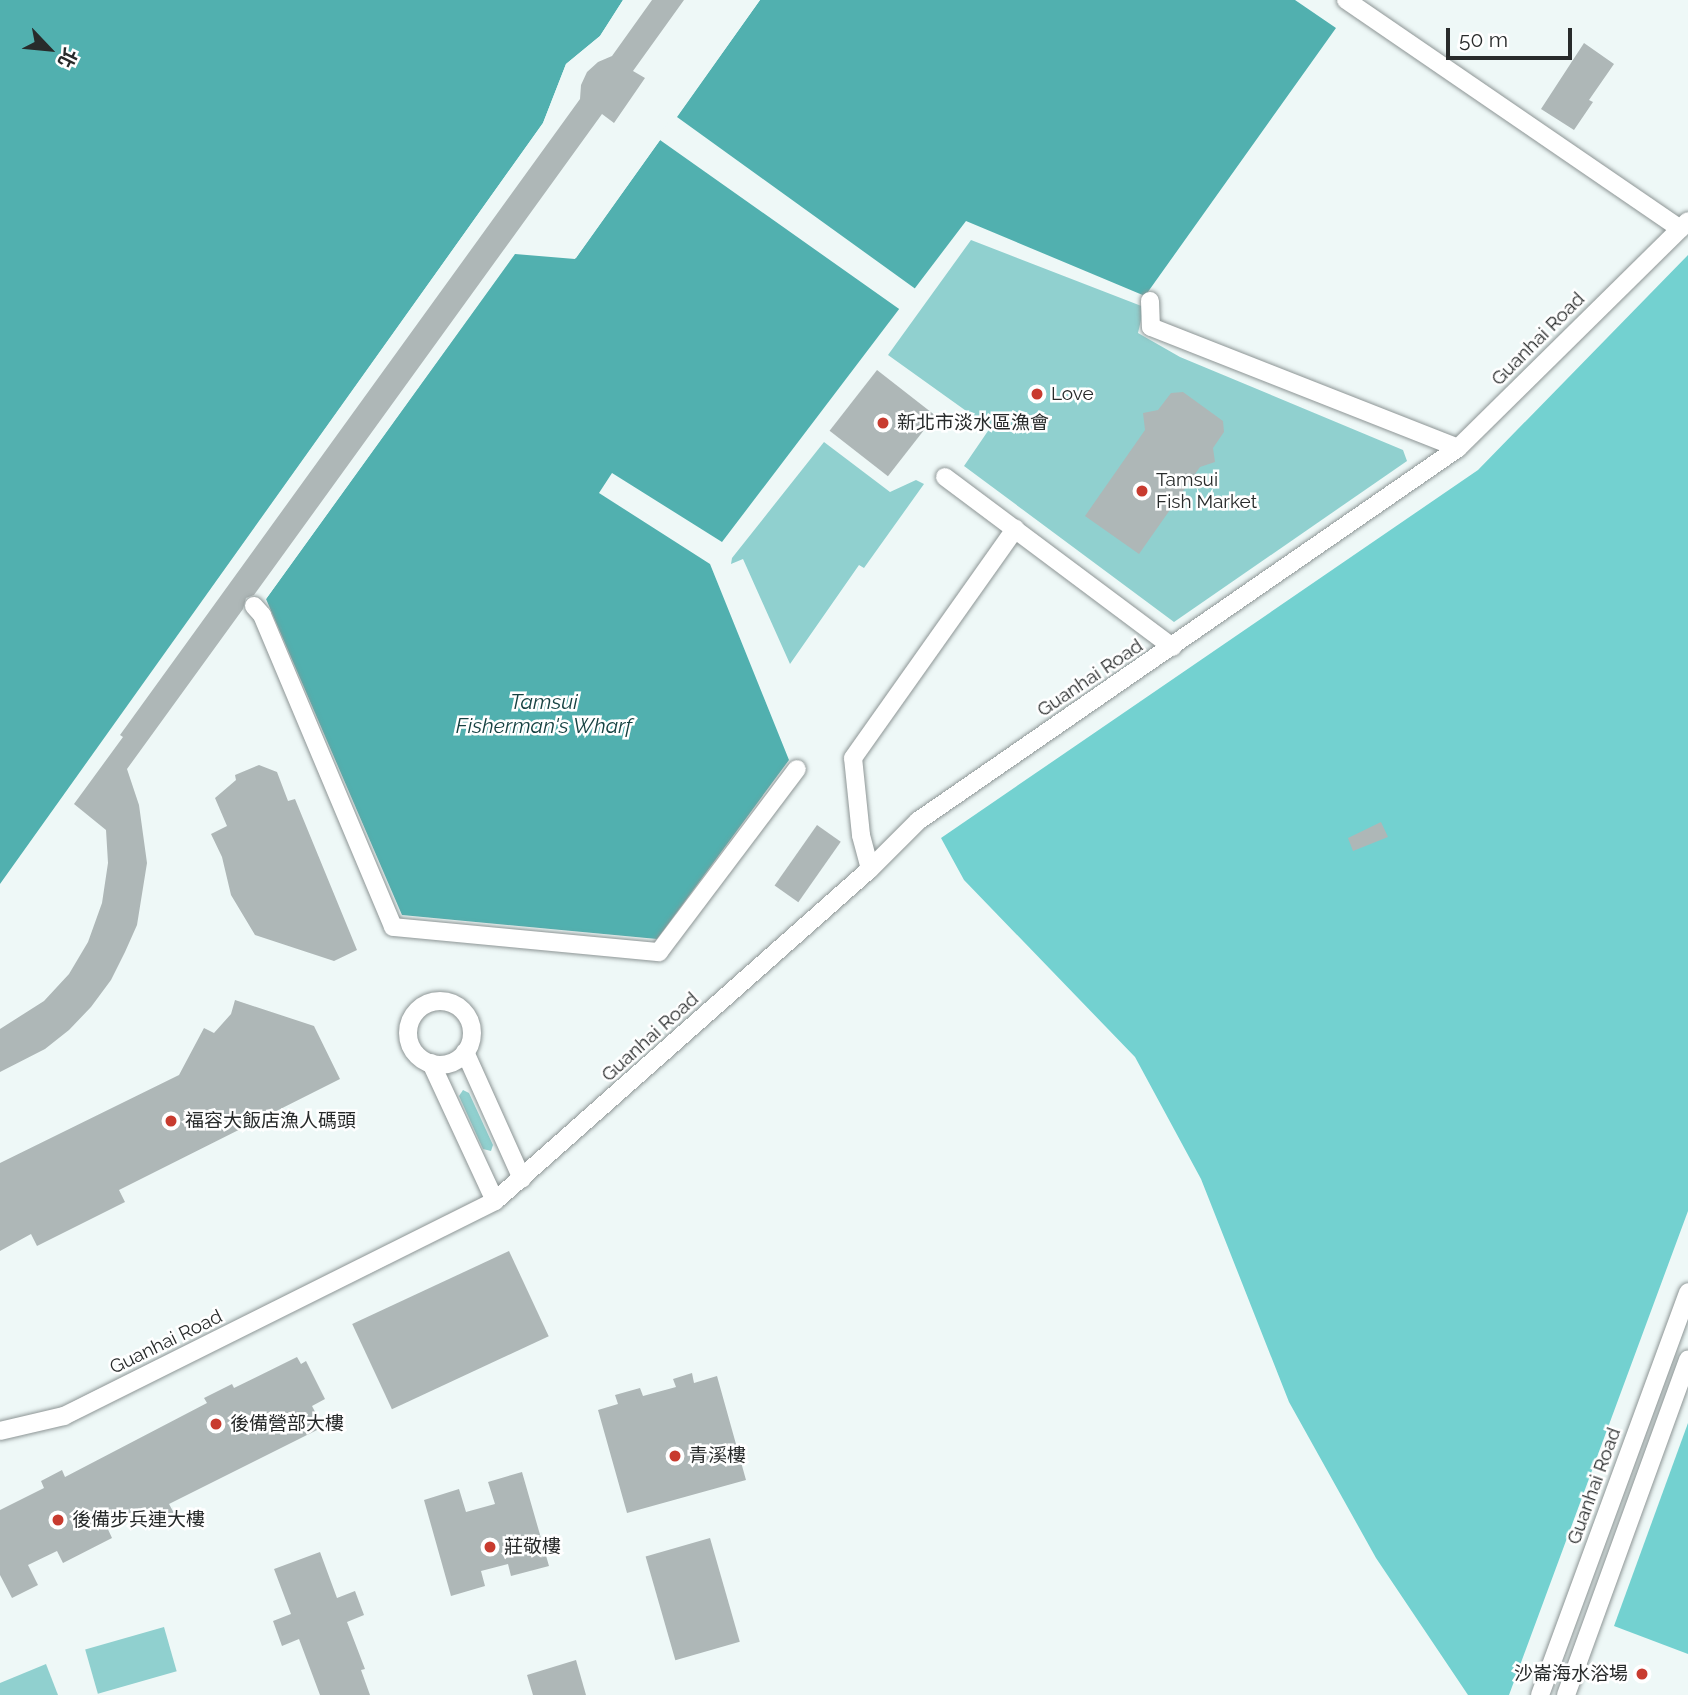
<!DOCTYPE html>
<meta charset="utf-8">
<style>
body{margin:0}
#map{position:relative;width:1688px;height:1695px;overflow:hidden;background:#eef8f7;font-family:Raleway,"Noto Sans TC",sans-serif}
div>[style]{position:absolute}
.green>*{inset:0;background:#90d0cf;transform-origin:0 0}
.forest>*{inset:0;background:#73d1d0}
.water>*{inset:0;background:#51b0af}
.pier>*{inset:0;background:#eef8f7}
.building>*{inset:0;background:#aeb7b7;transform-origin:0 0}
.roads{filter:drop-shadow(0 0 2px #8d9595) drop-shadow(0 0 2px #8d9595)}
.minor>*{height:18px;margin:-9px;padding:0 9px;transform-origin:9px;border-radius:9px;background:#fff}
.minor>.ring{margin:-9px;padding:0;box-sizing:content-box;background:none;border:18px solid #fff;border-radius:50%}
.dots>*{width:19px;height:19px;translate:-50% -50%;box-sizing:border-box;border:4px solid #fff;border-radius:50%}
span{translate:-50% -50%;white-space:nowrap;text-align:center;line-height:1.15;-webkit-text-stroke:5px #fff;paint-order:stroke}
.street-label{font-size:19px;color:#282b2b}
.poi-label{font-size:19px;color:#282b2b}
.left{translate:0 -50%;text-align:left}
.right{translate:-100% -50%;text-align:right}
.water-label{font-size:21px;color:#164242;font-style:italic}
.north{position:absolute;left:14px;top:14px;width:70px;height:70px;-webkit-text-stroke:5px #fff;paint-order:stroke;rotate:116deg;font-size:19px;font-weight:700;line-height:28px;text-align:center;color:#282b2b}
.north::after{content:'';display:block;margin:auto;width:24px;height:32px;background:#282b2b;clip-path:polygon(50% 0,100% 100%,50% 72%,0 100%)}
.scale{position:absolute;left:1446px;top:28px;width:126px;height:32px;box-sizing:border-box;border:4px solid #282b2b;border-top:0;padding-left:9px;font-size:21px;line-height:24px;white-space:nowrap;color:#282b2b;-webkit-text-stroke:5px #fff;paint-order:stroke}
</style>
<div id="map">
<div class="green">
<i style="clip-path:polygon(971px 240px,1144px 307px,1138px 333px,1180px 357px,1403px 450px,1407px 461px,1174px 622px,964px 466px,990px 428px,888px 355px)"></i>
<i style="clip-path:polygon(824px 442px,890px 492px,916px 480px,924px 484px,864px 568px,859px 565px,790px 664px,743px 559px,731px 564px,732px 558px)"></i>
<i style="clip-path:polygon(463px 1090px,469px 1093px,493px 1145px,491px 1151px,483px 1149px,459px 1096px)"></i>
<i style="left:164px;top:1627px;width:46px;height:82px;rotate:74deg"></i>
<i style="clip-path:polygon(46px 1664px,58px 1695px,0 1695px,0 1683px)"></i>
</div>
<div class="forest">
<i style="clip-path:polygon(1688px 255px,1688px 1211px,1509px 1695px,1468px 1695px,1376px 1558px,1289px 1402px,1201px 1179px,1135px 1057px,964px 880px,941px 838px,1478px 470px)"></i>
<i style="clip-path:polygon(1688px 1423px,1688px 1654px,1614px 1626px)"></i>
</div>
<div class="water">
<i style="clip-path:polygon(0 0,623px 0,600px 36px,566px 64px,543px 123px,0 884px)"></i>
<i style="clip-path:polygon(760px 0,1295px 0,1336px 28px,1145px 296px,966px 221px,722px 542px,612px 473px,599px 493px,710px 564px,789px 760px,657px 939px,402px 915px,266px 599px,515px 253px,576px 258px)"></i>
</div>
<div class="pier">
<i style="clip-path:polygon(623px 0,626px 2px,602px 38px,569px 66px,545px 125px,216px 588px,212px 588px,543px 123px,566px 64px,600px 36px)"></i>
<i style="clip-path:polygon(755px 0,760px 0,677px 117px,917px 290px,902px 311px,660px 140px,575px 259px,515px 254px,266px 599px,263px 598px,513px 251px,574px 255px)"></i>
</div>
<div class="building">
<i style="clip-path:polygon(652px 0,684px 0,633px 71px,645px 78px,614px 123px,602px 114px,254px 595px,246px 598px,243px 609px,127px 769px,139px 805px,147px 863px,137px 925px,125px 952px,111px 980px,91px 1007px,69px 1030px,45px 1049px,0 1072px,0 1029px,44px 1001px,69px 974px,88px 942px,102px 903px,108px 863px,106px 830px,74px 804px,123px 737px,120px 735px,580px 99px,581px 85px,587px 72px,598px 62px,612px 56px)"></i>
<i style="clip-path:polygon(1584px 43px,1614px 64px,1589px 100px,1593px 102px,1574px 130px,1541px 109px)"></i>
<i style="left:877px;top:370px;width:74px;height:77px;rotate:38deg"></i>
<i style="clip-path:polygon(1183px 392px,1223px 421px,1224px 432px,1213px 448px,1215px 462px,1200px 467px,1139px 554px,1085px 516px,1145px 430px,1143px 413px,1158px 410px,1171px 393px)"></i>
<i style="clip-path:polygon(259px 765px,277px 772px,288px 801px,295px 799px,357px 950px,334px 961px,255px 935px,231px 895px,222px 857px,211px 834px,227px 826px,215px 798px,236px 780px,235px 775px)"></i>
<i style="clip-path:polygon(1381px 822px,1388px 837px,1353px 851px,1348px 838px)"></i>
<i style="left:817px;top:825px;width:29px;height:74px;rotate:35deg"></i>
<i style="clip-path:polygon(235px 1000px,314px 1026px,340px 1079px,119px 1190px,125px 1202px,37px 1246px,31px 1234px,0 1251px,0 1163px,179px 1075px,204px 1028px,214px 1033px,231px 1014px)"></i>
<i style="left:509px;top:1251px;width:94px;height:173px;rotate:65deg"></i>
<i style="clip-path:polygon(297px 1357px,301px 1364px,306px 1361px,325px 1399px,312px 1406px,323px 1427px,169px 1504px,175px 1515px,148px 1529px,138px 1509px,106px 1525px,112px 1538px,63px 1563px,57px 1551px,28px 1565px,38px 1585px,12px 1598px,0 1575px,0 1510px,44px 1488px,41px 1481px,62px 1470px,65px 1477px,207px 1403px,204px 1398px,232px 1384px,234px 1388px)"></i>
<i style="clip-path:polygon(692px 1373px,694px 1383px,717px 1376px,746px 1480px,627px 1513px,598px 1410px,618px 1404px,615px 1395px,640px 1388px,643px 1396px,676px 1387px,673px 1379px)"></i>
<i style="clip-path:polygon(522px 1472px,549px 1566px,511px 1576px,508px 1564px,481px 1571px,485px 1586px,451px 1596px,424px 1500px,459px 1489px,466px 1512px,495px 1504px,488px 1482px)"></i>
<i style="left:710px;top:1538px;width:108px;height:67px;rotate:74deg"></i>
<i style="clip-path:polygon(320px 1552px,337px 1598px,355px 1591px,364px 1615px,347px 1622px,365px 1669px,361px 1670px,370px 1695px,320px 1695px,299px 1639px,282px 1646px,273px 1621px,291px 1614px,274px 1569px)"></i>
<i style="clip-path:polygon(576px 1660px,586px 1695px,533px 1695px,527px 1675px)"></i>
</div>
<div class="roads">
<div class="minor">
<i style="left:1346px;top:0;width:405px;rotate:34.4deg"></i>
<i style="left:1150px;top:301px;width:26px;rotate:88deg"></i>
<i style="left:1151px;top:327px;width:330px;rotate:21.5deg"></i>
<i style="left:945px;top:477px;width:284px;rotate:36.8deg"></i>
<i style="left:254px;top:606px;width:12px;rotate:48deg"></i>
<i style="left:262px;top:615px;width:338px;rotate:67.2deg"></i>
<i style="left:393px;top:927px;width:267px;rotate:5.4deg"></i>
<i style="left:659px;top:952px;width:229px;rotate:-53deg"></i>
<i style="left:870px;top:869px;width:35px;rotate:-105deg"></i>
<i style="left:861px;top:835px;width:77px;rotate:-95.9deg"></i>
<i style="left:853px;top:758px;width:281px;rotate:-54.7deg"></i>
<i class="ring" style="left:408px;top:1001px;width:46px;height:46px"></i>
<i style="left:465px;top:1052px;width:139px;rotate:65.8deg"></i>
<i style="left:431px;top:1063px;width:152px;rotate:65.1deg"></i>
<i style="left:0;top:1431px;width:66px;rotate:-13.2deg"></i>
<i style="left:64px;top:1416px;width:482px;rotate:-26.5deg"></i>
<i style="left:495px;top:1201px;width:501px;rotate:-41.52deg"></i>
<i style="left:870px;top:869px;width:68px;rotate:-45deg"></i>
<i style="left:918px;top:821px;width:656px;rotate:-34.63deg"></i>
<i style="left:1458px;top:448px;width:323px;rotate:-44.6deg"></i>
<i style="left:1540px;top:1695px;width:429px;rotate:-69.8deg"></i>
<i style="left:1566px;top:1695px;width:357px;rotate:-70deg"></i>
</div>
</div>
<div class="dots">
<i style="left:1037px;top:394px;background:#c83b2f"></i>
<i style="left:883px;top:423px;background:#c83b2f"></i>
<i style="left:1142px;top:491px;background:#c83b2f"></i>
<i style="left:171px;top:1121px;background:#c83b2f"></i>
<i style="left:216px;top:1424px;background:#c83b2f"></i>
<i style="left:675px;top:1456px;background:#c83b2f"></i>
<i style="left:58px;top:1520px;background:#c83b2f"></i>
<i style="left:490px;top:1547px;background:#c83b2f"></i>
<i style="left:1642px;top:1674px;background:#c83b2f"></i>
</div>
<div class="street-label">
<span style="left:1538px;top:339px;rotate:-45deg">Guanhai Road</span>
<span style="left:1090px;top:678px;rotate:-34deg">Guanhai Road</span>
<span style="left:650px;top:1037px;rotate:-42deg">Guanhai Road</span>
<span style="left:166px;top:1342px;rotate:-26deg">Guanhai Road</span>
<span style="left:1594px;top:1486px;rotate:-70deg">Guanhai Road</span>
</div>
<div class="poi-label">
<span class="left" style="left:1051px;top:394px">Love</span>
<span class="left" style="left:897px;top:423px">新北市淡水區漁會</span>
<span class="left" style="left:1156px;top:491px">Tamsui<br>Fish Market</span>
<span class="left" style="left:185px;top:1121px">福容大飯店漁人碼頭</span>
<span class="left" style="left:230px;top:1424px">後備營部大樓</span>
<span class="left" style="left:689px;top:1456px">青溪樓</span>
<span class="left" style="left:72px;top:1520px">後備步兵連大樓</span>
<span class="left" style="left:504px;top:1547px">莊敬樓</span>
<span class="right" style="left:1628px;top:1674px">沙崙海水浴場</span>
</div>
<div class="water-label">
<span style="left:544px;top:714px">Tamsui<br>Fisherman's Wharf</span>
</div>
<div class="north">北</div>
<div class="scale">50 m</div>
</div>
